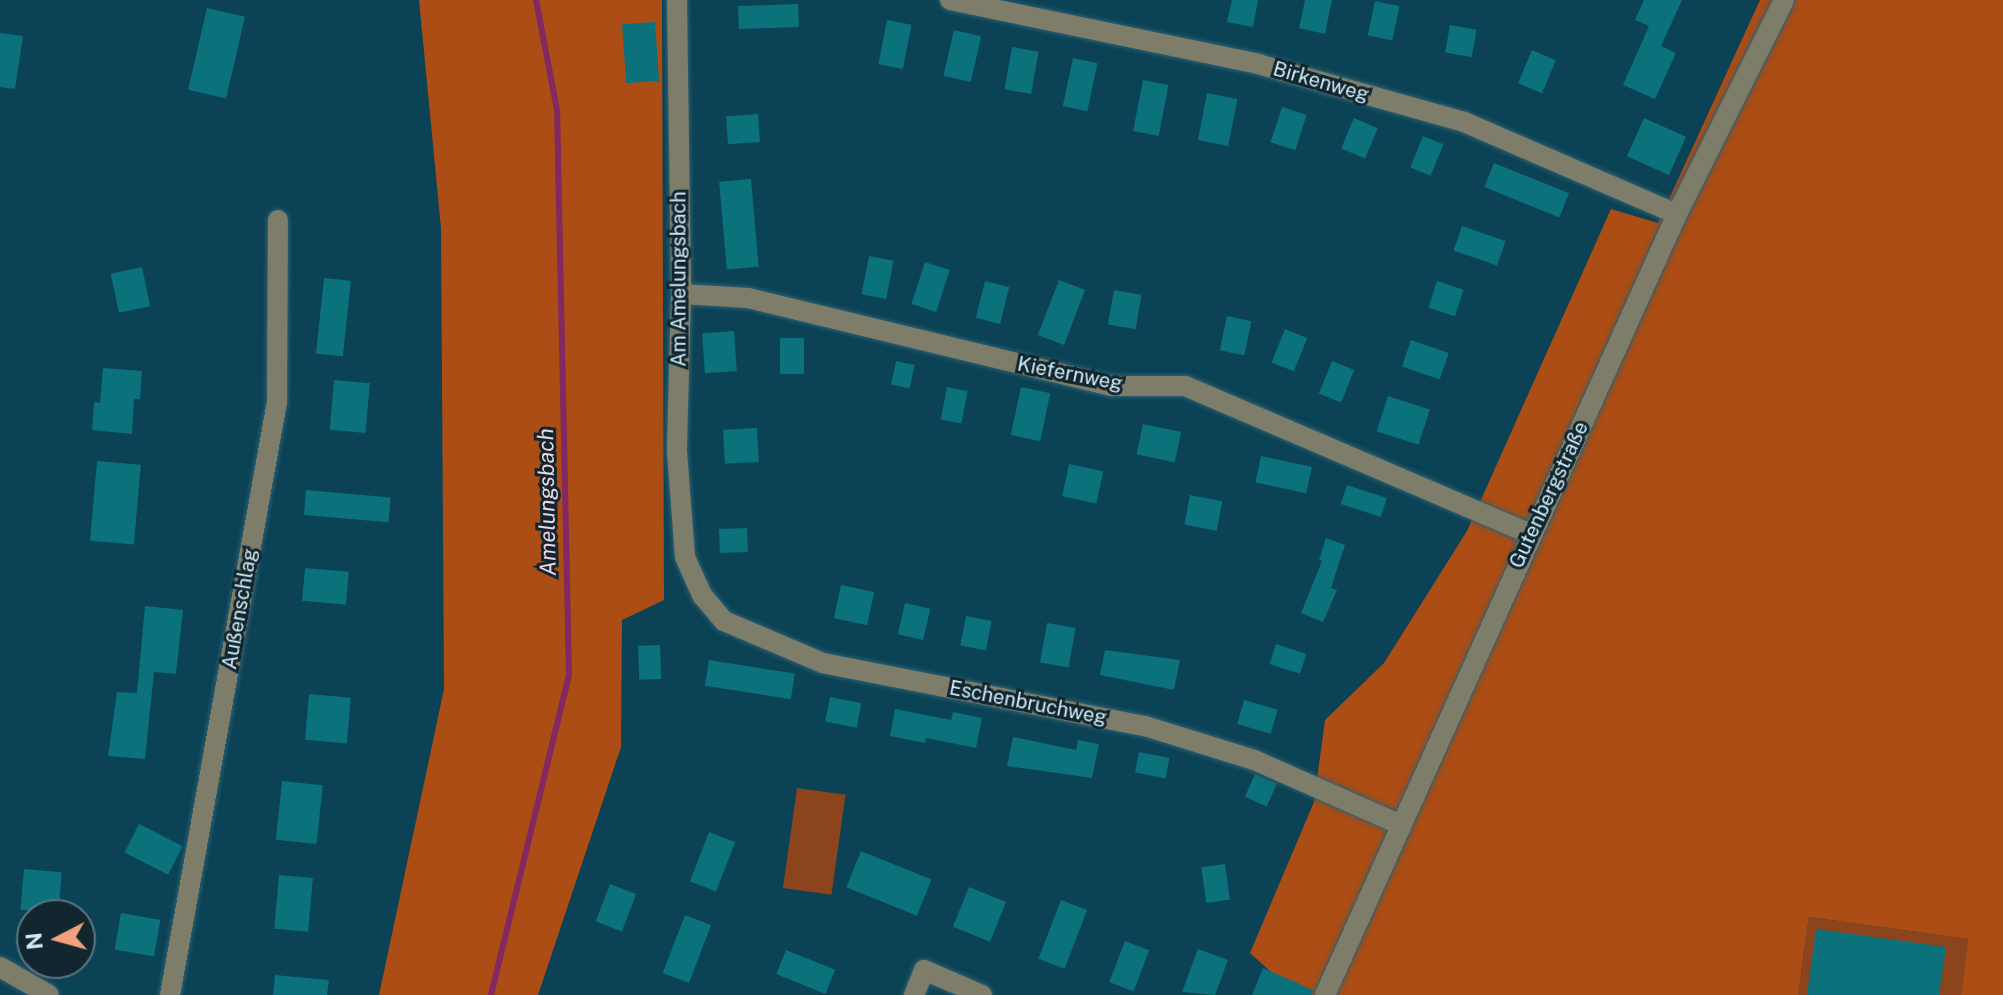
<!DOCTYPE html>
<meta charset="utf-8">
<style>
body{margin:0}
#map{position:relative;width:2003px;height:995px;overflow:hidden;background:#0b4255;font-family:"Public Sans",sans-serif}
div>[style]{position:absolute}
.green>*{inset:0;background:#8c441d;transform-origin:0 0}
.forest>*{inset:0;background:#ab4d14}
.stream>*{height:6px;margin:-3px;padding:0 3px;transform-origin:3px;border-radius:3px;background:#832860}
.building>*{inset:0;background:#0b717b;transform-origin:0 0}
.roads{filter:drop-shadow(0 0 2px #2f6172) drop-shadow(0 0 2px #2f6172)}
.minor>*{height:20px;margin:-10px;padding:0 10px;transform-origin:10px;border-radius:10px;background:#7d7d6a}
span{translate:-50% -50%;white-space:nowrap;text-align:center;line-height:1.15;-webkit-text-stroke:6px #11262f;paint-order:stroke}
.street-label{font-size:20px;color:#d2ecf7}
.water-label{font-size:22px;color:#f0d6e3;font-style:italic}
.north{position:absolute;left:16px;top:899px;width:80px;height:80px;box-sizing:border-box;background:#11262f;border:2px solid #5e757f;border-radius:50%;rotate:264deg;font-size:22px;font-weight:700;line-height:32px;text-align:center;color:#d2ecf7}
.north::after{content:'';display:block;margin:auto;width:28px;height:36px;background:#f1a17b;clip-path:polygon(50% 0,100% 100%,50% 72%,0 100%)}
</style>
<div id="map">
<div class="green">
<i style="left:797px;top:788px;width:49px;height:101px;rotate:8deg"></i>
<i style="clip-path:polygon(1809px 917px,1968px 939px,1961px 995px,1798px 995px)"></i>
</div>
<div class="forest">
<i style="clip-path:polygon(419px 0,662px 0,664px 600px,622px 620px,621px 747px,538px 995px,379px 995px,444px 689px,441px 228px)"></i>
<i style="clip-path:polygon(1760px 0,2003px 0,2003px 995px,1961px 995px,1968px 939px,1809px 917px,1798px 995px,1296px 995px,1250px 953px,1314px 802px,1325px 720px,1384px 663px,1467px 531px,1611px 209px,1658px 223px)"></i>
</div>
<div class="stream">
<i style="left:491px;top:995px;width:328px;rotate:-76.3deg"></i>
<i style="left:569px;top:676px;width:566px;rotate:-91.21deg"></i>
<i style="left:557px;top:110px;width:112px;rotate:-100.8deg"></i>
</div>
<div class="building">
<i style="clip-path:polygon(1232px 0,1258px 0,1253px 27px,1227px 22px)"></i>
<i style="clip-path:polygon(1305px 0,1332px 0,1325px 34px,1299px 28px)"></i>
<i style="clip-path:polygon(1644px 0,1682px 0,1661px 46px,1676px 53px,1655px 99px,1623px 85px,1649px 26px,1635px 20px)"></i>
<i style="left:1375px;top:1px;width:25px;height:35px;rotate:12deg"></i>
<i style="left:798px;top:4px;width:23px;height:60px;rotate:88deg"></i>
<i style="left:207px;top:8px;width:39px;height:84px;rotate:13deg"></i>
<i style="left:887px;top:20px;width:25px;height:45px;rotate:11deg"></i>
<i style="left:655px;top:22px;width:59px;height:33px;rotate:86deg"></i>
<i style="left:1450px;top:25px;width:27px;height:28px;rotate:10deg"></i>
<i style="left:954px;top:30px;width:28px;height:47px;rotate:13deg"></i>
<i style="clip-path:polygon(0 33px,23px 36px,15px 89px,0 87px)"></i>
<i style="left:1012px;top:47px;width:27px;height:43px;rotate:10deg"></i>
<i style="left:1532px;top:50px;width:26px;height:36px;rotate:23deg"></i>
<i style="left:1073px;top:58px;width:25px;height:49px;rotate:12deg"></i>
<i style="left:1143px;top:80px;width:26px;height:52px;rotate:11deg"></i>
<i style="left:1207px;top:93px;width:31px;height:48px;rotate:11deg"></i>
<i style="left:1282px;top:107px;width:26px;height:37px;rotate:18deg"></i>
<i style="left:758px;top:114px;width:28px;height:32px;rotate:86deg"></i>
<i style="left:1354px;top:118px;width:26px;height:33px;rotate:23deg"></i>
<i style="left:1644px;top:118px;width:46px;height:42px;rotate:24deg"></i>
<i style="left:1423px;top:136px;width:22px;height:34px;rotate:22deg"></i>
<i style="left:1494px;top:163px;width:81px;height:26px;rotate:22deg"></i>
<i style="left:751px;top:179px;width:88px;height:32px;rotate:85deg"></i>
<i style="left:1462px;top:226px;width:46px;height:26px;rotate:19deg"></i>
<i style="left:869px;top:256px;width:25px;height:39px;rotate:11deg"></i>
<i style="left:925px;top:262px;width:26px;height:44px;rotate:18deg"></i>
<i style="left:142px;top:267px;width:40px;height:32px;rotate:78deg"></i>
<i style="left:324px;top:278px;width:27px;height:76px;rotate:6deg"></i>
<i style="left:1059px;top:280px;width:28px;height:59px;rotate:21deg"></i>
<i style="left:985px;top:281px;width:25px;height:38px;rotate:14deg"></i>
<i style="left:1437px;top:281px;width:28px;height:28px;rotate:18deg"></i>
<i style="left:1114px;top:290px;width:28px;height:35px;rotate:10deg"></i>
<i style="left:1227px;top:316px;width:25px;height:35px;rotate:12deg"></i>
<i style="left:1285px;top:329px;width:24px;height:36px;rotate:22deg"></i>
<i style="left:734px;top:331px;width:40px;height:32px;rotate:86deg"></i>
<i style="left:780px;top:338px;width:24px;height:36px"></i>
<i style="left:1411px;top:340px;width:40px;height:28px;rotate:19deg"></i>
<i style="left:896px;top:361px;width:19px;height:24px;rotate:12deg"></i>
<i style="left:1332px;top:361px;width:24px;height:35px;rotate:22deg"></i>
<i style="clip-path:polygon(103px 368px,142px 371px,140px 399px,134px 399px,132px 434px,92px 430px,94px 402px,100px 403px)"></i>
<i style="left:334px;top:380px;width:36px;height:50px;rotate:5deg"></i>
<i style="left:947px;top:387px;width:21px;height:33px;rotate:11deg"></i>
<i style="left:1021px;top:387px;width:30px;height:49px;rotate:12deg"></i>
<i style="left:1388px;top:396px;width:44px;height:37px;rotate:18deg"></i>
<i style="left:1143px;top:424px;width:39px;height:31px;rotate:12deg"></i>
<i style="left:757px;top:428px;width:34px;height:34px;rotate:87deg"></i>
<i style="left:1261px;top:456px;width:52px;height:27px;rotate:12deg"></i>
<i style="left:97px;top:461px;width:44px;height:80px;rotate:5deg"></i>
<i style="left:1069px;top:464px;width:35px;height:33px;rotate:12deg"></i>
<i style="left:1347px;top:485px;width:42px;height:20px;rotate:18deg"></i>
<i style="left:306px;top:490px;width:85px;height:25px;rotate:5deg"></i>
<i style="left:1190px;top:495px;width:33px;height:30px;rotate:11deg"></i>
<i style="left:747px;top:528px;width:24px;height:28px;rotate:88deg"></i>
<i style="clip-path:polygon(1326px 538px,1345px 545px,1331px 588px,1337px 590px,1323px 622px,1301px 613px,1322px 561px,1319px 560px)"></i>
<i style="left:305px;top:568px;width:44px;height:33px;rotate:5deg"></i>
<i style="left:841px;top:585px;width:34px;height:34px;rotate:12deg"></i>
<i style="left:905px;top:603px;width:26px;height:32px;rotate:13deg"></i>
<i style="clip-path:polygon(145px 606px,183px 610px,176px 674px,154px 672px,145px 759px,108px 756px,117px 692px,137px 693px)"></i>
<i style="left:966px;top:616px;width:26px;height:30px;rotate:11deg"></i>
<i style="left:1047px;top:623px;width:29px;height:40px;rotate:10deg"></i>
<i style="left:1276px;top:644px;width:32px;height:21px;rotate:18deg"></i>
<i style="left:660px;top:645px;width:34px;height:22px;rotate:88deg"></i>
<i style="clip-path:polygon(1105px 650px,1180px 660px,1174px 690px,1100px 675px)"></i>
<i style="left:709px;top:660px;width:87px;height:26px;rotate:9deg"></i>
<i style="left:309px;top:694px;width:42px;height:46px;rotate:5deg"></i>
<i style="left:830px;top:697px;width:32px;height:25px;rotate:11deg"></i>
<i style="left:1244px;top:700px;width:35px;height:25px;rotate:16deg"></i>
<i style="clip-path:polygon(895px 709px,951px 720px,953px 712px,982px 718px,976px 748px,926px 738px,925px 743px,890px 736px)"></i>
<i style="clip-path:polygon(1013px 737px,1076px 750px,1078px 740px,1099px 744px,1092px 778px,1007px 766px)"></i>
<i style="left:1139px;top:752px;width:31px;height:21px;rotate:11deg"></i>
<i style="left:1255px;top:774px;width:24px;height:25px;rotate:24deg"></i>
<i style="left:282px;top:781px;width:41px;height:59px;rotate:6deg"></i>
<i style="left:139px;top:824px;width:49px;height:32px;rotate:27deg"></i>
<i style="left:709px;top:832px;width:28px;height:53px;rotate:21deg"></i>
<i style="left:861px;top:851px;width:76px;height:39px;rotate:22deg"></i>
<i style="left:1225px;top:864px;width:36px;height:24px;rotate:82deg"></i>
<i style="left:24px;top:869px;width:38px;height:41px;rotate:5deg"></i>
<i style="left:279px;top:875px;width:34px;height:54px;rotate:5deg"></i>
<i style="left:610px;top:884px;width:28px;height:40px;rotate:21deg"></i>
<i style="left:969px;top:887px;width:40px;height:43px;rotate:22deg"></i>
<i style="left:1061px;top:900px;width:28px;height:63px;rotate:21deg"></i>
<i style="left:121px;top:913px;width:40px;height:37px;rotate:10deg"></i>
<i style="left:685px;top:915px;width:28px;height:62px;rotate:21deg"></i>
<i style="clip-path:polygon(1816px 929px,1946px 947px,1939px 995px,1807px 995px)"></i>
<i style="left:1125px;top:941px;width:26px;height:44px;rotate:21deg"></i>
<i style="clip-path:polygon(1198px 949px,1228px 960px,1215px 995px,1182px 992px)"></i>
<i style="left:786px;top:950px;width:53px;height:26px;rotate:22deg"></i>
<i style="clip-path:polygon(1263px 968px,1313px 990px,1312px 995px,1252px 995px)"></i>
<i style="clip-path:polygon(275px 975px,329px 980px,327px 995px,273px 995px)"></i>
</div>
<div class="roads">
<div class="minor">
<i style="left:677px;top:0;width:294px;rotate:89.2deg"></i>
<i style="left:681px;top:294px;width:157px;rotate:91.5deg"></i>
<i style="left:677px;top:451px;width:106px;rotate:85.7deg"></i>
<i style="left:685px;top:557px;width:42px;rotate:65.9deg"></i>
<i style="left:702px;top:595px;width:34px;rotate:50deg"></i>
<i style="left:724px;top:621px;width:108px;rotate:23deg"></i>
<i style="left:823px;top:663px;width:328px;rotate:11.1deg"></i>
<i style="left:1145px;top:726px;width:114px;rotate:17.3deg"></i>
<i style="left:1254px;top:760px;width:158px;rotate:23.8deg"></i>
<i style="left:950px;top:0;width:315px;rotate:11.7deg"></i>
<i style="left:1258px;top:64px;width:214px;rotate:15.7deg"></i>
<i style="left:1464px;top:122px;width:232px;rotate:23.4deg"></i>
<i style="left:681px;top:294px;width:67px;rotate:3.4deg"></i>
<i style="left:748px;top:298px;width:374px;rotate:13.6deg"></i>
<i style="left:1111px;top:386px;width:74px"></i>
<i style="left:1185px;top:386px;width:376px;rotate:23.2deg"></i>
<i style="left:0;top:967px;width:56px;rotate:29.7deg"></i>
<i style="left:170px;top:995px;width:603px;rotate:-79.77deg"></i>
<i style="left:277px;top:402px;width:182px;rotate:-89.7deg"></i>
<i style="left:914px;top:995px;width:27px;rotate:-68deg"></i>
<i style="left:924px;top:970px;width:63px;rotate:23.3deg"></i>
<i style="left:1325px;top:995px;width:857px;rotate:-65.74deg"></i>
<i style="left:1677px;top:214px;width:239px;rotate:-63.4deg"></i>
</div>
</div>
<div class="street-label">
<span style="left:1321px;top:82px;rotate:16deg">Birkenweg</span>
<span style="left:679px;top:279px;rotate:-90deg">Am Amelungsbach</span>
<span style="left:1070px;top:374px;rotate:11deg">Kiefernweg</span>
<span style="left:1549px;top:495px;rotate:-65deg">Gutenbergstraße</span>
<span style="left:240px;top:609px;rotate:-80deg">Außenschlag</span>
<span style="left:1028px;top:703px;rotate:11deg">Eschenbruchweg</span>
</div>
<div class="water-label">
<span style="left:547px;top:502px;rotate:-91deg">Amelungsbach</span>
</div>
<div class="north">N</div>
</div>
